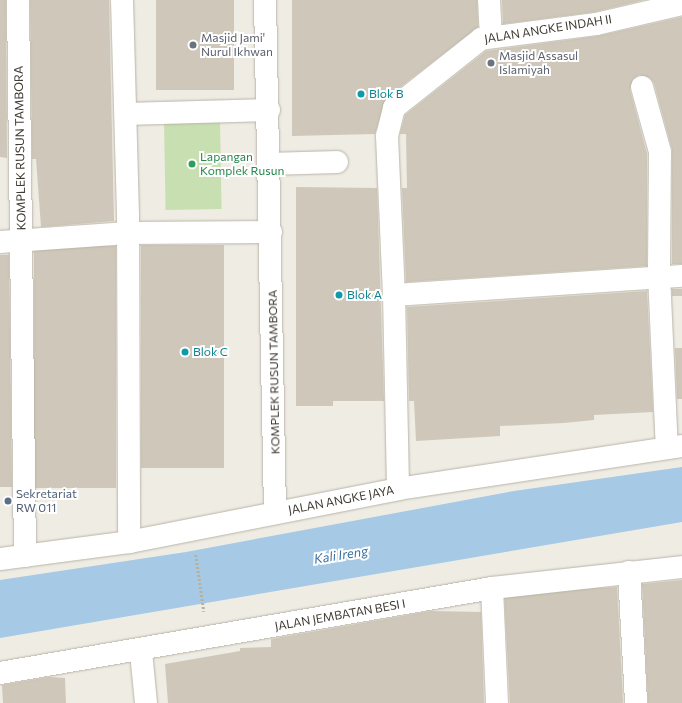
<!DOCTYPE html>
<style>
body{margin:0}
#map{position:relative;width:682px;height:703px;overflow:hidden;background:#efece4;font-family:Commissioner,sans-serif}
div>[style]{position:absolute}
.green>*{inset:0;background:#c8dfb1;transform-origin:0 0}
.water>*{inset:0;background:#a6c9e6}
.building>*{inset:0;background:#cfc8ba;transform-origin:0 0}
.path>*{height:2.5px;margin-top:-1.25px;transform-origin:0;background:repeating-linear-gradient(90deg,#b9b09a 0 2px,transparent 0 4px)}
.roads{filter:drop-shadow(0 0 1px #b9b4a7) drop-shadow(0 0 1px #b9b4a7)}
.minor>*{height:22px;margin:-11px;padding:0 11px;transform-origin:11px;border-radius:11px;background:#fff}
.dots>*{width:11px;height:11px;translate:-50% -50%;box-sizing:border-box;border:2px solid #fff;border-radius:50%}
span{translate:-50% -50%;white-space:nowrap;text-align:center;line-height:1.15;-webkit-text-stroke:4px #fff;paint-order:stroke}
.street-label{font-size:12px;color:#403c34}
.worship-label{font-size:12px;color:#5b616d}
.left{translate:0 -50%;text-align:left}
.culture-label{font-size:12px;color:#0d838f}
.leisure-label{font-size:12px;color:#27864d}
.service-label{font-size:12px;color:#4e5e75}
.water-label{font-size:13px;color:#3c709e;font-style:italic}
</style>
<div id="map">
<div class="green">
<i style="left:220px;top:119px;width:90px;height:56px;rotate:89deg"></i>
</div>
<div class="water">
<i style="clip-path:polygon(682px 467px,682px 522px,0 638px,0 580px,186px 552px,514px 491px)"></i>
</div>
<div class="building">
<i style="clip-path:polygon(0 0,6px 0,7px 158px,0 157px)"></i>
<i style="clip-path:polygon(30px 0,109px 0,114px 221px,41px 227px,36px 159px,32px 159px)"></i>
<i style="left:156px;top:0;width:78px;height:90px"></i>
<i style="clip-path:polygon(292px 0,477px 0,478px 27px,386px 98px,375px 134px,292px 136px)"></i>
<i style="clip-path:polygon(502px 0,644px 0,594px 12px,503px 24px)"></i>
<i style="clip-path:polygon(682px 17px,682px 264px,672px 264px,672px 149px,654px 83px,650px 78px,639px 75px,633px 79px,630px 90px,647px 154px,647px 266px,406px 282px,402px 188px,407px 188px,406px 134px,400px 134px,405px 115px,486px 51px,598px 36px)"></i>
<i style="clip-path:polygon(296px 187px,377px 188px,384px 401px,333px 401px,333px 406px,296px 406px)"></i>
<i style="left:141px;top:245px;width:83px;height:223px"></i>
<i style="left:116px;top:246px;width:242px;height:82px;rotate:90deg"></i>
<i style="clip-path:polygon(0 255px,9px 255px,12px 487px,0 487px)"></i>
<i style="left:672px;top:289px;width:10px;height:7px"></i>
<i style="clip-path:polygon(647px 291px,653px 412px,594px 415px,594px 420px,564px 423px,500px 426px,500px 436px,416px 441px,414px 401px,409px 401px,407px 307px)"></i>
<i style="clip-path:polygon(675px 348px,682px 348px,682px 399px,677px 399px)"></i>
<i style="clip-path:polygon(682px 580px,682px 703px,648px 703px,642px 584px)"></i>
<i style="left:617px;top:587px;width:116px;height:113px;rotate:87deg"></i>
<i style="clip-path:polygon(431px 611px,481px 612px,484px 703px,168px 703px,165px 664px,240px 651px,240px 648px,271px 647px,271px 639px)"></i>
<i style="clip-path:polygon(49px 677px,65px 678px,66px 703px,3px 703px,2px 685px)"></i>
</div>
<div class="path">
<i style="left:196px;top:555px;width:57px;rotate:81.9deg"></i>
</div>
<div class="roads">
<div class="minor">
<i style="left:18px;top:0;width:556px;rotate:89.28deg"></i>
<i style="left:122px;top:0;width:216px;rotate:88.4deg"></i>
<i style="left:128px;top:216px;width:326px;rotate:89.8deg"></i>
<i style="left:265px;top:0;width:512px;rotate:88.88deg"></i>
<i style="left:489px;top:0;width:36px;rotate:87deg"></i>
<i style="left:682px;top:4px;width:88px;rotate:166.9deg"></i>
<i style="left:596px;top:24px;width:116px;rotate:172.6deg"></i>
<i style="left:481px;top:39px;width:111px;rotate:141.6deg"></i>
<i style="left:394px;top:108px;width:29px;rotate:104deg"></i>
<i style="left:387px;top:136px;width:159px;rotate:87.5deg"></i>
<i style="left:394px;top:295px;width:289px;rotate:-3.8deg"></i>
<i style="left:642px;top:87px;width:67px;rotate:74.5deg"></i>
<i style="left:660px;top:152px;width:123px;rotate:90.5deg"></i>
<i style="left:659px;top:275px;width:173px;rotate:87.4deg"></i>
<i style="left:126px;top:114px;width:143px;rotate:-1.6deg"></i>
<i style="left:269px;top:164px;width:68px;rotate:-1.7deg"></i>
<i style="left:0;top:242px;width:128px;rotate:-4deg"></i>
<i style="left:128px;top:233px;width:143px;rotate:-0.4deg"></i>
<i style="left:394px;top:295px;width:194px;rotate:88.8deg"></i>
<i style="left:0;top:559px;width:130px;rotate:-7.5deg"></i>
<i style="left:129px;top:542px;width:274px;rotate:-11.1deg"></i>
<i style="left:398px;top:489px;width:287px;rotate:-8.6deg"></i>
<i style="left:629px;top:572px;width:131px;rotate:86.9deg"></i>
<i style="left:492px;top:588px;width:115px;rotate:87.5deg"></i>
<i style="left:141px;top:652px;width:51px;rotate:84.4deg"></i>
<i style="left:0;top:673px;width:499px;rotate:-9.8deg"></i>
<i style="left:492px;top:588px;width:191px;rotate:-6.3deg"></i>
</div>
</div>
<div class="dots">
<i style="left:193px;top:45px;background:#6b7280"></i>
<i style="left:491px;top:63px;background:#6b7280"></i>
<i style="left:361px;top:94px;background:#0f9aa8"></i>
<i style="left:192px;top:164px;background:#2e9e5b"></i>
<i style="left:339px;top:295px;background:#0f9aa8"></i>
<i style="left:185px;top:352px;background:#0f9aa8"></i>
<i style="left:8px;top:501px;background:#5c6f8a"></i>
</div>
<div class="street-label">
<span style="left:548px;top:29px;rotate:-9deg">JALAN ANGKE INDAH II</span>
<span style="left:20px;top:148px;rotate:-91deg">KOMPLEK RUSUN TAMBORA</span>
<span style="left:274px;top:372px;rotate:-91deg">KOMPLEK RUSUN TAMBORA</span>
<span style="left:341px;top:500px;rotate:-11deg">JALAN ANGKE JAYA</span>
<span style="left:340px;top:615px;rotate:-10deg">JALAN JEMBATAN BESI I</span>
</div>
<div class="worship-label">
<span class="left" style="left:201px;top:45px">Masjid Jami'<br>Nurul Ikhwan</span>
<span class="left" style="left:499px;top:63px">Masjid Assasul<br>Islamiyah</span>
</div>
<div class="culture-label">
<span class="left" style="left:369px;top:94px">Blok B</span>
<span class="left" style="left:347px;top:295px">Blok A</span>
<span class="left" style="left:193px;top:352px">Blok C</span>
</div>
<div class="leisure-label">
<span class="left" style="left:200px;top:164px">Lapangan<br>Komplek Rusun</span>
</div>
<div class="service-label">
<span class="left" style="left:16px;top:501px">Sekretariat<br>RW 011</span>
</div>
<div class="water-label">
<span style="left:341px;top:555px;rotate:-9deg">Kali Ireng</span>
</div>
</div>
